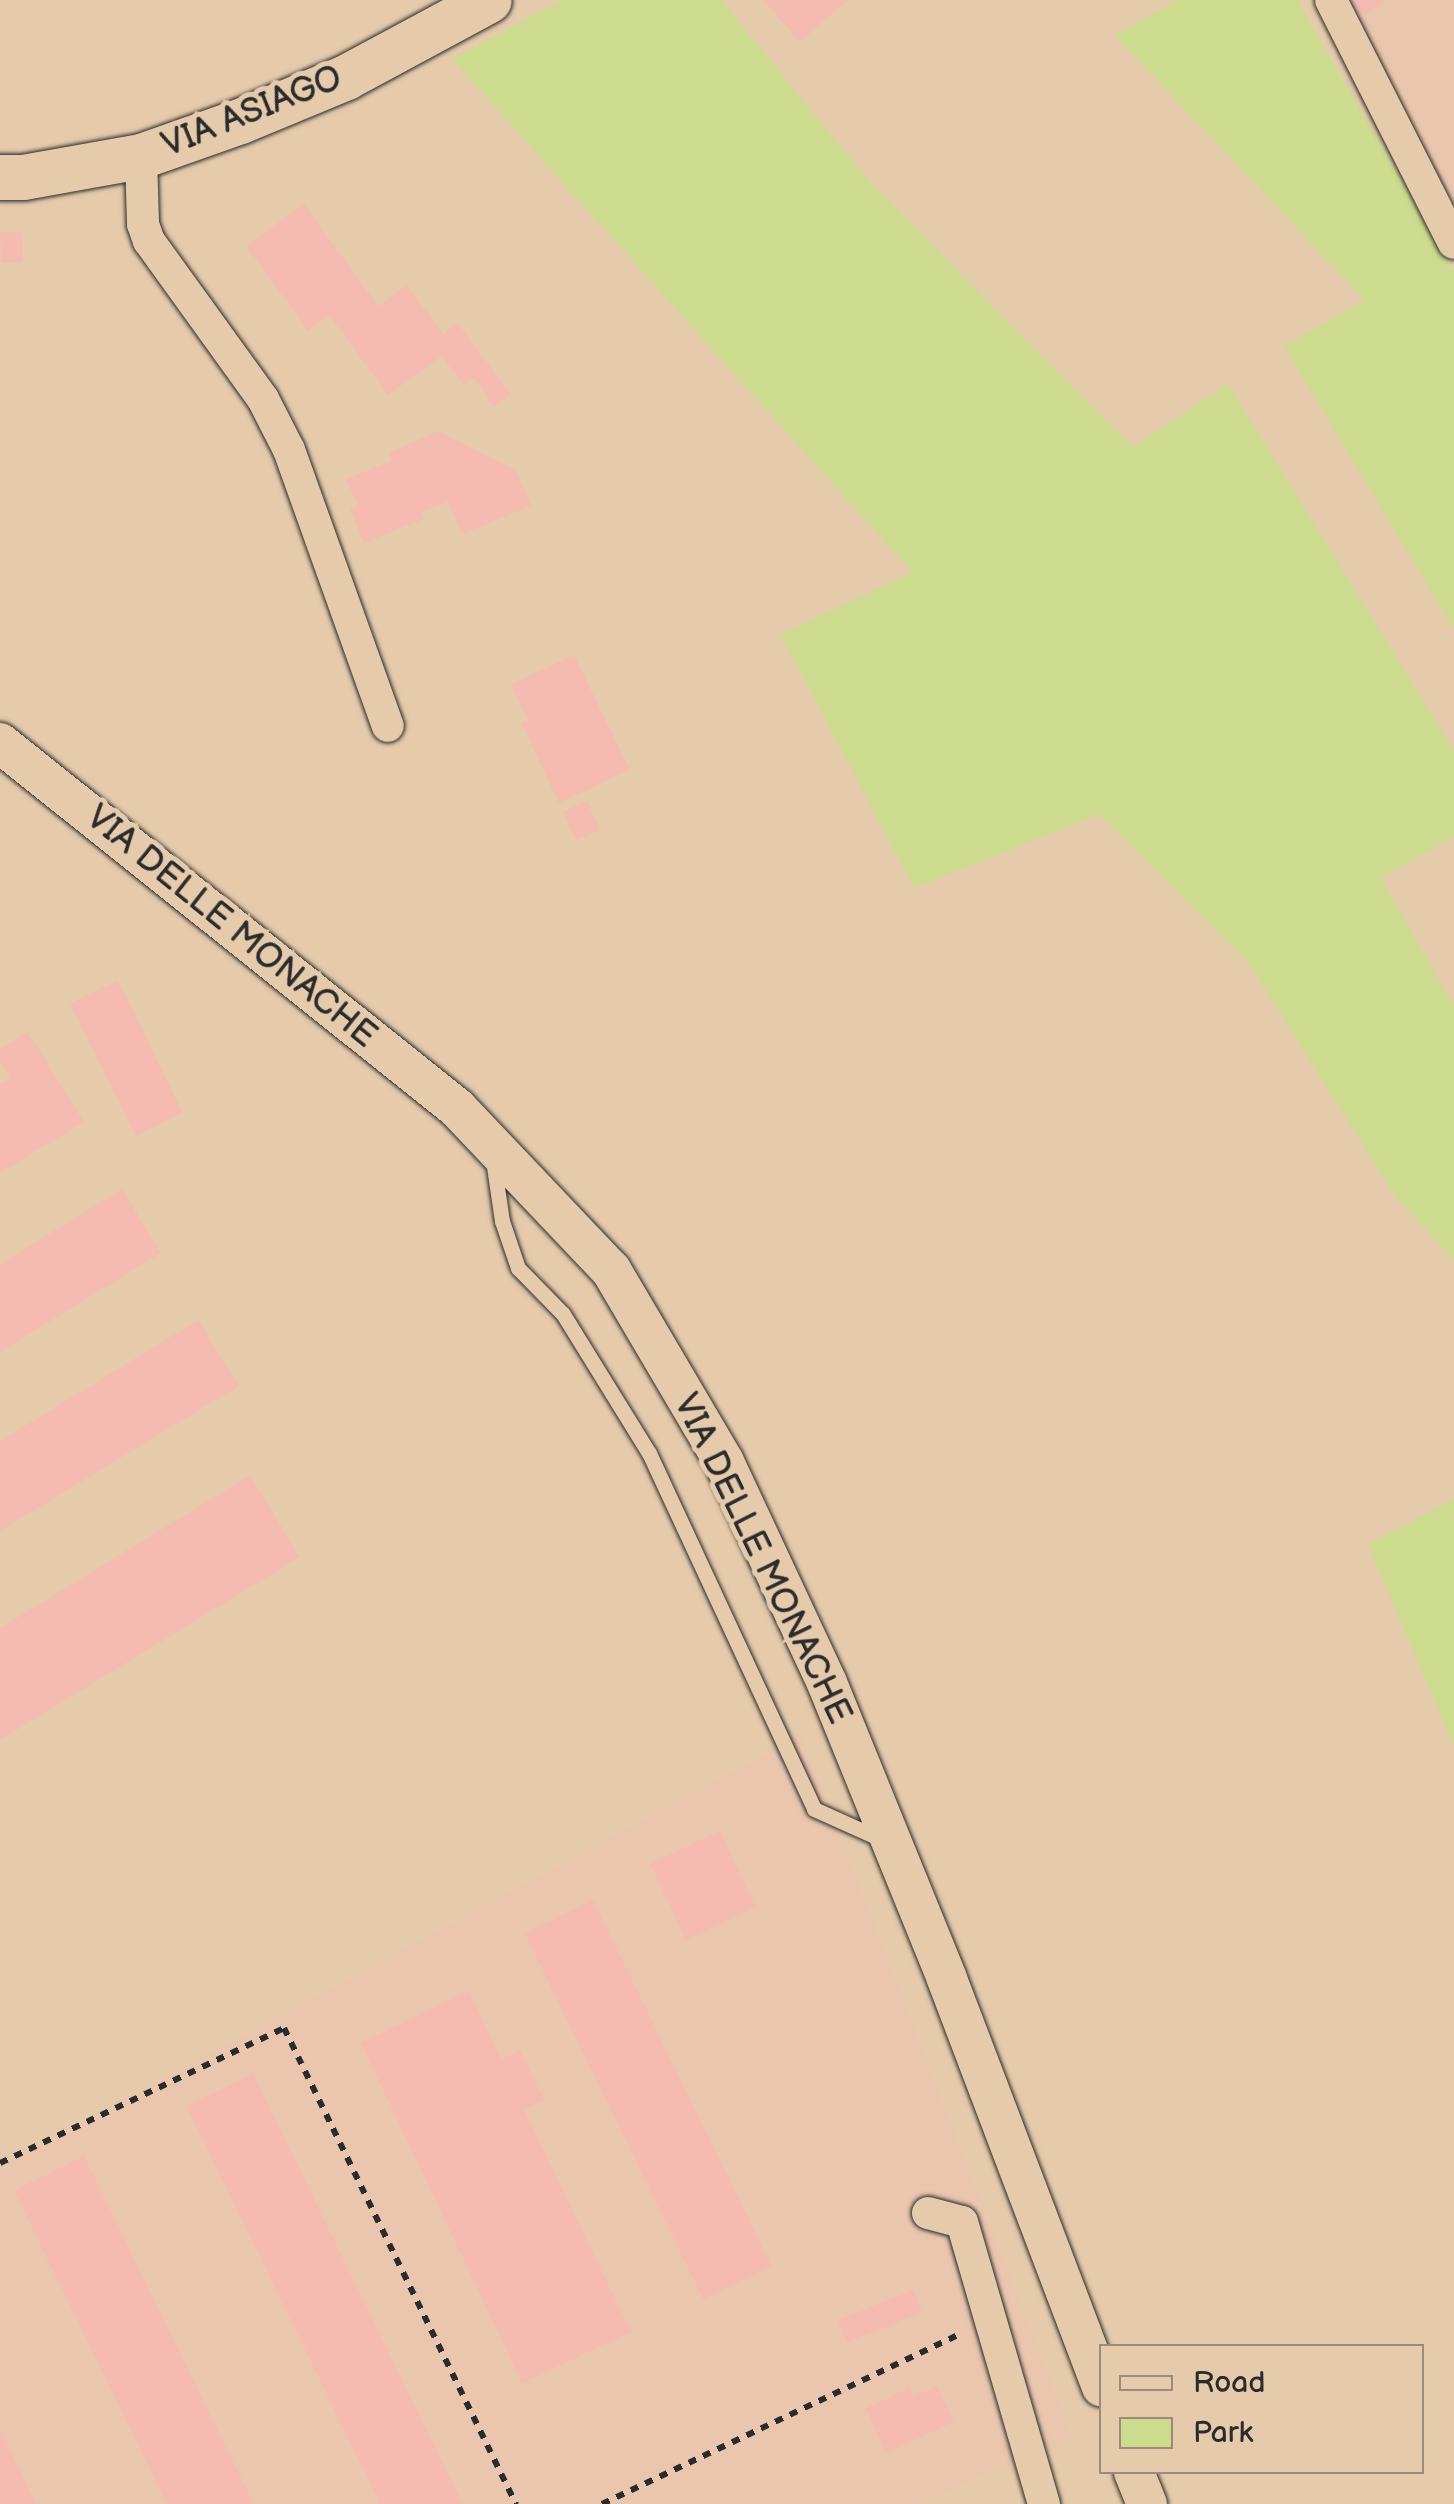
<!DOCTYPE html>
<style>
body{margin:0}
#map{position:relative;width:1454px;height:2504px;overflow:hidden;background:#e5cbac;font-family:"Balsamiq Sans",sans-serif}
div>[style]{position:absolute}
.built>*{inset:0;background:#eac6ae}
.green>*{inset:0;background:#ccdb8e}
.building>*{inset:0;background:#f5bbb1;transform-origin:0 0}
.path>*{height:6px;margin-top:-3px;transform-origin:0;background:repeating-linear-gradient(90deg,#2b2b2b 0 8px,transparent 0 16px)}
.roads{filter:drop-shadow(0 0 2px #2b2b2b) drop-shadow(0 0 2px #2b2b2b)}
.service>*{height:15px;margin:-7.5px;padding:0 7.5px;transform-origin:7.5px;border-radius:7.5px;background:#e5cbac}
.minor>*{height:32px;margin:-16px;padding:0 16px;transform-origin:16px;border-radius:16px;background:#e5cbac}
.tertiary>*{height:40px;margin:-20px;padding:0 20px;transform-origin:20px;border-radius:20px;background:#e5cbac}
.secondary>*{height:45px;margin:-22.5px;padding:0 22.5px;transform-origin:22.5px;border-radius:22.5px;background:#e5cbac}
span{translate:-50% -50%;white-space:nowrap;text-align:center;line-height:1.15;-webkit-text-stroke:10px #e5cbac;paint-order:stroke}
.street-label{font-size:35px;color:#2b2b2b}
.legend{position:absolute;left:1099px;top:2344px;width:325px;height:130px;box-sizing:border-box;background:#e5cbac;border:2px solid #9b8b78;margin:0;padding:12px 18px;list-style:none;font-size:30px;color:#2b2b2b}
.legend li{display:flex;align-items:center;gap:20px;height:50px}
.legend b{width:50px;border:2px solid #9b8b78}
</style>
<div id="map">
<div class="built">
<i style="clip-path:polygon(1337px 0,1454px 0,1454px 203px,1379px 73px)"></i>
<i style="clip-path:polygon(801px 1735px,1072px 2436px,918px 2504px,0 2504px,0 2167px)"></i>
</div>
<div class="green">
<i style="clip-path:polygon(562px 0,721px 0,869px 181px,1133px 447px,1228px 384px,1454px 751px,1454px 837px,1381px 878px,1454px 1006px,1454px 1261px,1394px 1194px,1249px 963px,1099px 814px,914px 888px,781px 635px,912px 572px,452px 59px)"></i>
<i style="clip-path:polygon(1177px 0,1297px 0,1454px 271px,1454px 629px,1284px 346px,1365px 300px,1115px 36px)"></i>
<i style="clip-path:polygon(1454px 1499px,1454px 1746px,1368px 1545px)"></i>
</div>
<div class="building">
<i style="clip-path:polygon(763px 0,848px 0,800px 42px)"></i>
<i style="clip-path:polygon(1352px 0,1381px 0,1383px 3px,1363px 16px)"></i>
<i style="clip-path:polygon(304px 204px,378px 306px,407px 285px,443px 334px,458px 323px,511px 394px,494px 407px,474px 378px,463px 385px,442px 356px,388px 395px,329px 315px,308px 331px,246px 246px)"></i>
<i style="left:22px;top:232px;width:30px;height:22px;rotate:88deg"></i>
<i style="clip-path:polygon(438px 431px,515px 469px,531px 506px,462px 534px,448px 502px,421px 512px,424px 519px,364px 543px,350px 509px,358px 506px,346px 479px,392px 461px,389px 453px)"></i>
<i style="clip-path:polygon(574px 655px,630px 770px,559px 803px,521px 723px,528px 720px,511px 684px)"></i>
<i style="left:587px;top:801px;width:32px;height:26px;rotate:66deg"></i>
<i style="left:118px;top:980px;width:148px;height:53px;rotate:64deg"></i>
<i style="clip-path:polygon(28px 1032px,84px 1122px,0 1173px,0 1084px,10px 1078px,0 1061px,0 1049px)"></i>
<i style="clip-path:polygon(122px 1189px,161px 1253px,0 1352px,0 1264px)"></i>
<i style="clip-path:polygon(198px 1320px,239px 1386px,0 1531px,0 1441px)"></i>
<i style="clip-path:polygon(250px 1475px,300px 1557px,0 1740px,0 1628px)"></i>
<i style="left:720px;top:1831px;width:84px;height:77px;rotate:65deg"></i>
<i style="left:593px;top:1900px;width:407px;height:76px;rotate:64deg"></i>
<i style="clip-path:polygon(469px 1991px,501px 2059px,520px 2050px,544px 2100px,524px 2109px,631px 2332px,522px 2383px,361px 2043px)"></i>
<i style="left:253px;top:2074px;width:479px;height:74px;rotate:64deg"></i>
<i style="left:84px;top:2156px;width:386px;height:78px;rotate:64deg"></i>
<i style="left:913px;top:2290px;width:24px;height:81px;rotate:68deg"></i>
<i style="clip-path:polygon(937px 2386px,954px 2422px,886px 2453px,866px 2408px,909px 2388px,913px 2397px)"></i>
<i style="clip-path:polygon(0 2428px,36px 2504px,0 2504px)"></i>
</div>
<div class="path">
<i style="left:0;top:2163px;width:314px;rotate:-25.4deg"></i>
<i style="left:284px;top:2028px;width:530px;rotate:64.02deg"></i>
<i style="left:602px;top:2504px;width:394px;rotate:-25.4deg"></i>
</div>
<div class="roads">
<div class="service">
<i style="left:493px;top:1160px;width:62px;rotate:81.6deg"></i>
<i style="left:502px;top:1221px;width:50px;rotate:71.2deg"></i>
<i style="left:518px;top:1268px;width:64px;rotate:45.6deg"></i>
<i style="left:563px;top:1314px;width:163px;rotate:58.3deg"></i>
<i style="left:649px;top:1453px;width:392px;rotate:65.1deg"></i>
<i style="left:814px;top:1809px;width:76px;rotate:24.2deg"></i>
</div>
<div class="minor">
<i style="left:1331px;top:0;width:272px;rotate:63.2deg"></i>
<i style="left:141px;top:156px;width:68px;rotate:88.3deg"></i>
<i style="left:143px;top:224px;width:18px;rotate:71deg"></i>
<i style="left:149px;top:241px;width:195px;rotate:54.2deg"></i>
<i style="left:263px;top:399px;width:57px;rotate:63deg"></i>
<i style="left:289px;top:450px;width:293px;rotate:70.3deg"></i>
<i style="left:928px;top:2213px;width:35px;rotate:15deg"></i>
<i style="left:962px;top:2222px;width:294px;rotate:73.8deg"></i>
</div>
<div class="tertiary">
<i style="left:0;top:743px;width:585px;rotate:38.61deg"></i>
<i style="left:457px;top:1108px;width:224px;rotate:46.5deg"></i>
<i style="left:611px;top:1270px;width:223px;rotate:59.5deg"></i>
<i style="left:724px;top:1462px;width:244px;rotate:65deg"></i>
<i style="left:827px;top:1683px;width:319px;rotate:67.9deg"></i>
<i style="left:947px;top:1979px;width:436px;rotate:69.2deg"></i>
<i style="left:1134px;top:2472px;width:35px;rotate:68deg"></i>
</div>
<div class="secondary">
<i style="left:0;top:177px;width:23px"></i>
<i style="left:23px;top:177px;width:120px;rotate:-10.1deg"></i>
<i style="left:141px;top:156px;width:105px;rotate:-19.5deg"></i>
<i style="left:240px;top:121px;width:115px;rotate:-22.5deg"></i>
<i style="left:346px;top:77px;width:162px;rotate:-28.3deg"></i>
</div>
</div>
<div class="street-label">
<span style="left:252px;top:112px;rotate:-22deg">VIA ASIAGO</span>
<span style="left:231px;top:927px;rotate:39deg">VIA DELLE MONACHE</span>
<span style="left:762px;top:1559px;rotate:64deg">VIA DELLE MONACHE</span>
</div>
<ul class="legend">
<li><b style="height:12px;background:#e5cbac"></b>Road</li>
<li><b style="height:28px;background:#ccdb8e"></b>Park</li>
</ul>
</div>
